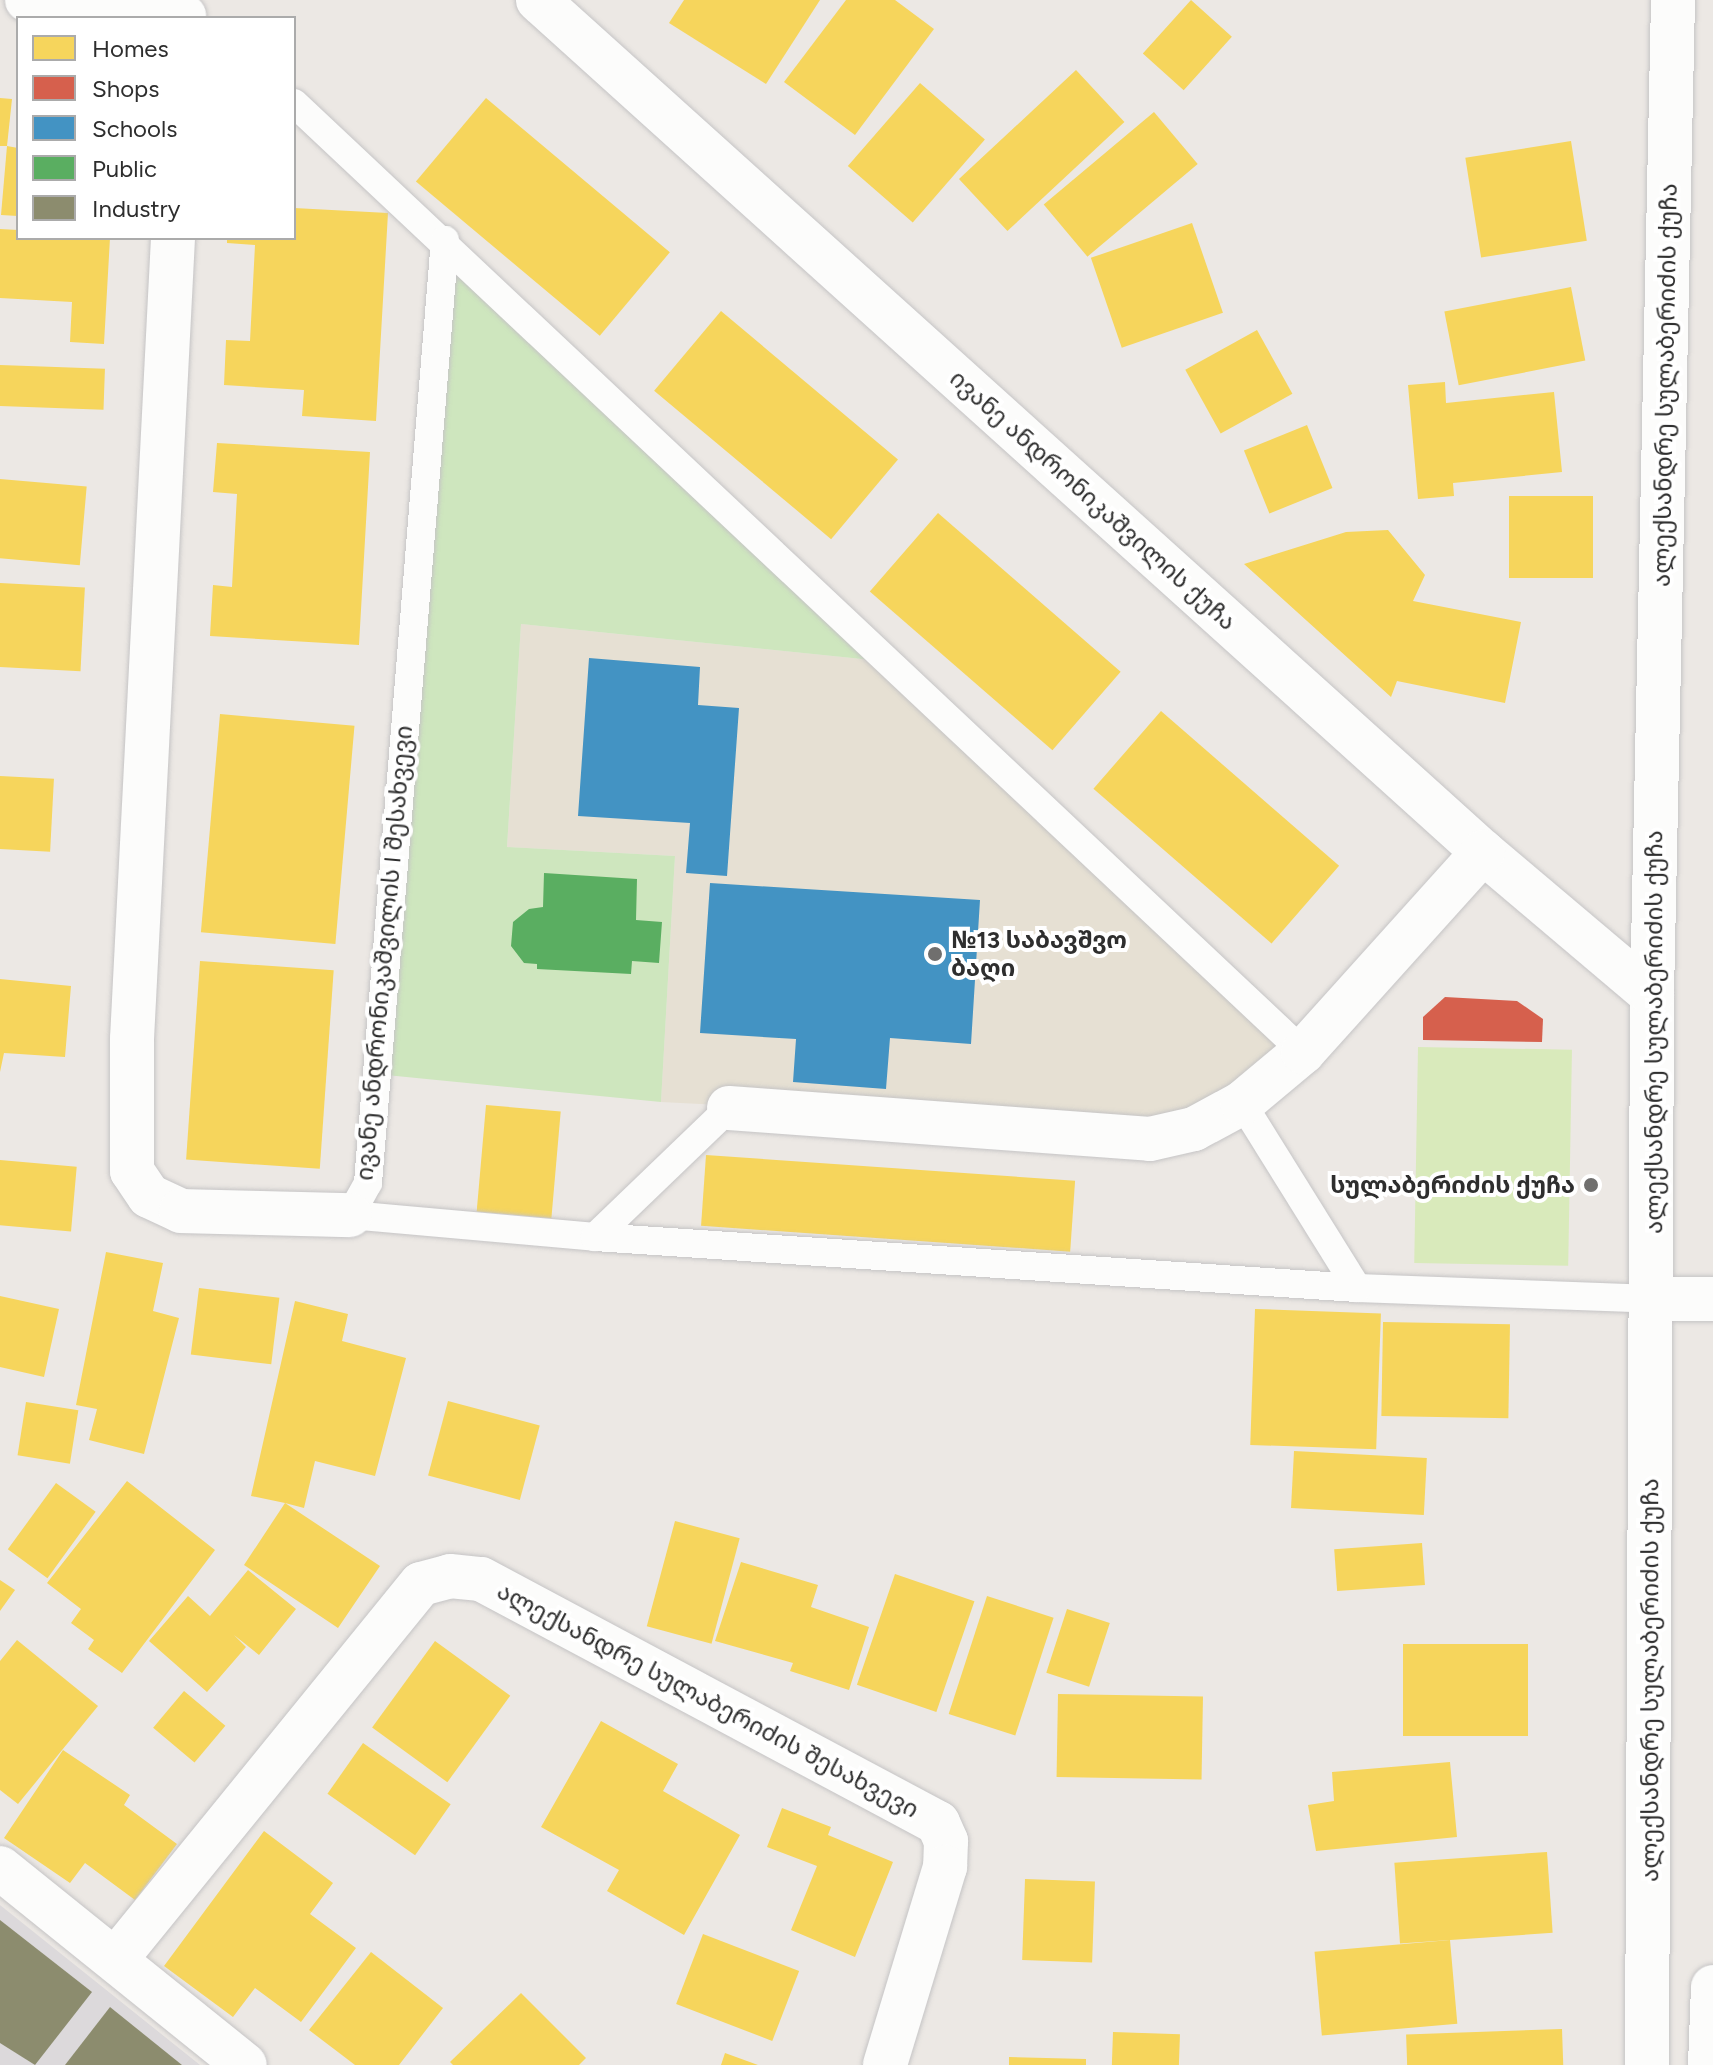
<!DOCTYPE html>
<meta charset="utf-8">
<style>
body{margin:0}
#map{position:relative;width:1713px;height:2065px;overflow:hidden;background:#ece8e4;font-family:Figtree,"Noto Sans Georgian",sans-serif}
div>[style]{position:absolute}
.industrial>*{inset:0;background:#dcd9db}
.education>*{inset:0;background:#e6e0d3}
.green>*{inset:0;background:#cee6be}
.pitch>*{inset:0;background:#d9eabb;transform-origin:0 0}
.homes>*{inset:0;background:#f6d55c;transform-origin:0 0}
.shops>*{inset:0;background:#d6604d}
.schools>*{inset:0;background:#4393c3}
.public>*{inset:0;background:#5aae61}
.industry>*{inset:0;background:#8c8c6e}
.roads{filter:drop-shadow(0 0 2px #c5c4c5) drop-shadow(0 0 2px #c5c4c5)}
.lane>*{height:28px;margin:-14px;padding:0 14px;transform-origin:14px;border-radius:14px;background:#fcfcfb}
.street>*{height:44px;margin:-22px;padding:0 22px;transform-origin:22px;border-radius:22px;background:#fcfcfb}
.secondary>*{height:44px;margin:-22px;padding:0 22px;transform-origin:22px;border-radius:22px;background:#fcfcfb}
.dots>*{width:22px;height:22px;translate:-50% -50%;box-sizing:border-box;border:4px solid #fff;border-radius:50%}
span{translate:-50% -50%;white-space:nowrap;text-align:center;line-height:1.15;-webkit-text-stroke:8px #fff;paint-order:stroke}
.street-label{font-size:24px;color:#2e2e2e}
.poi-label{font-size:24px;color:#2e2e2e;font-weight:700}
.left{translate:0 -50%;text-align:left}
.right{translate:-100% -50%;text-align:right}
.legend{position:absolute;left:16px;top:16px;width:280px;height:224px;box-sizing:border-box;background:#fff;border:2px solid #ababab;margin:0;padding:10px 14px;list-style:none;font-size:24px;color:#2e2e2e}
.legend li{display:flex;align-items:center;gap:16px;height:40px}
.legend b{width:40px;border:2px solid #ababab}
</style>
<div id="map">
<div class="industrial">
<i style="clip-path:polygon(0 1905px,200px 2065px,0 2065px)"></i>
</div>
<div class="education">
<i style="clip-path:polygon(521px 624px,891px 662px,1303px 1052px,1194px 1129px,661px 1102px,675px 856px,507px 847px)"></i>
</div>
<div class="green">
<i style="clip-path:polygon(445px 240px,891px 662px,521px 624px,507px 847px,675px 856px,661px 1102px,376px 1074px)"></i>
</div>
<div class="pitch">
<i style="left:1418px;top:1047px;width:154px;height:216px;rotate:1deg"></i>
</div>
<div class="homes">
<i style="clip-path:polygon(684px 0,820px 0,766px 84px,669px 23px)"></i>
<i style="clip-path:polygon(846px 0,895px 0,934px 29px,855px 135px,784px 82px)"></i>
<i style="left:1191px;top:0;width:55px;height:72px;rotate:42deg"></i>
<i style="left:1076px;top:70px;width:71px;height:160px;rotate:47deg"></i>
<i style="left:920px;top:83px;width:86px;height:110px;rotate:41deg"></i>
<i style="clip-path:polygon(0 98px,12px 99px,7px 146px,0 146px)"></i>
<i style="left:486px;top:98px;width:240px;height:109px;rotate:40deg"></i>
<i style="left:1154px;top:112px;width:68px;height:144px;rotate:50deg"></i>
<i style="left:1571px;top:141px;width:101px;height:107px;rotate:81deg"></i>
<i style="clip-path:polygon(7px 146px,18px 148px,18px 216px,1px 215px)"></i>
<i style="clip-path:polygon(294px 208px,388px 213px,376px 421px,302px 416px,304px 390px,224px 385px,226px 340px,250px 341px,255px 245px,227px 243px,227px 238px,294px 238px)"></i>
<i style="left:1192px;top:223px;width:95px;height:107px;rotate:71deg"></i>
<i style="clip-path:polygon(0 229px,18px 230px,18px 238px,110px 238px,104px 344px,70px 342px,72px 302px,0 298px)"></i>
<i style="left:1571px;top:287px;width:75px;height:129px;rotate:79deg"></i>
<i style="left:721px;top:311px;width:231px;height:104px;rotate:40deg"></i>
<i style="left:1257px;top:330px;width:73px;height:82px;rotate:61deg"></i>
<i style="left:0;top:365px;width:105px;height:41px;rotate:2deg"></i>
<i style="clip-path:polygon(1445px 382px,1446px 403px,1554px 392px,1562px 472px,1453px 483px,1454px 496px,1418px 499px,1408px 385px)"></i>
<i style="left:1307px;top:425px;width:68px;height:68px;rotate:68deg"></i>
<i style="clip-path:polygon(217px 443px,370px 452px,359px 645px,210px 636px,213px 585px,232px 587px,237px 494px,213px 492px)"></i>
<i style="left:0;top:479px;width:87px;height:79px;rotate:5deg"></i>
<i style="left:1509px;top:496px;width:84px;height:82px"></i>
<i style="left:938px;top:513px;width:242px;height:104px;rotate:41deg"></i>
<i style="clip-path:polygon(1388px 530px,1425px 575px,1413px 601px,1521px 622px,1505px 703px,1397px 681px,1391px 697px,1244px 564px,1346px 532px)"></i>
<i style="left:0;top:583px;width:85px;height:84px;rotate:3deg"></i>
<i style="left:1161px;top:711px;width:236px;height:103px;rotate:41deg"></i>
<i style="left:220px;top:714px;width:135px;height:219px;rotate:5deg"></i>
<i style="left:0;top:776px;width:54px;height:73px;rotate:3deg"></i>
<i style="left:200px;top:961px;width:134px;height:199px;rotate:4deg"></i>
<i style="clip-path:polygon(0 979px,71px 986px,65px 1057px,4px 1053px,0 1072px)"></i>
<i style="left:486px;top:1105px;width:75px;height:107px;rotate:5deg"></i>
<i style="left:706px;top:1155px;width:370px;height:71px;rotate:4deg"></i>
<i style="left:0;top:1160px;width:77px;height:65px;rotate:5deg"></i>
<i style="clip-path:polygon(106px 1252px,163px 1263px,153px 1311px,179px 1318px,144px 1454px,89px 1440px,97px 1409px,76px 1405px)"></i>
<i style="left:199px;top:1288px;width:81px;height:67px;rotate:7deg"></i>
<i style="clip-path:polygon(0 1296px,59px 1309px,44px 1377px,0 1367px)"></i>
<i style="clip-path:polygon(295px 1301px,348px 1314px,342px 1341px,406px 1358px,375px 1476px,315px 1461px,304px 1508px,285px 1503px,380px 1566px,338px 1628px,244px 1565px,285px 1503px,251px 1496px)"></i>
<i style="left:1255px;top:1309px;width:126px;height:136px;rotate:2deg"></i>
<i style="left:1383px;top:1322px;width:127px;height:94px;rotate:1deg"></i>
<i style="left:448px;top:1401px;width:95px;height:77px;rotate:15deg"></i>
<i style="left:26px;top:1402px;width:53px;height:54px;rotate:9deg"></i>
<i style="left:1294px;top:1451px;width:133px;height:57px;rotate:3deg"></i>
<i style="clip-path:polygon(127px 1481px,215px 1550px,122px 1673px,88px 1649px,94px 1640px,71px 1623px,81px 1609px,47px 1583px)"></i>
<i style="left:56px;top:1483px;width:49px;height:82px;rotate:36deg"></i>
<i style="left:675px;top:1521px;width:67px;height:109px;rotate:15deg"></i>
<i style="left:1422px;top:1543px;width:42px;height:88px;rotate:86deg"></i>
<i style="clip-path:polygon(741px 1562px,818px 1585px,811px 1607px,869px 1627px,849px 1690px,790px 1671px,793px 1663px,715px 1641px)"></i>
<i style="clip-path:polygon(248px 1570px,296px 1609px,259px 1655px,234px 1635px,246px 1647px,207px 1692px,149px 1641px,188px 1596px,210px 1616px)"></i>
<i style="left:895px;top:1574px;width:84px;height:117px;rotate:19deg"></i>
<i style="clip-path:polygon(0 1580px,15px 1590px,0 1611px)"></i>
<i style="left:987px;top:1596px;width:70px;height:124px;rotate:18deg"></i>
<i style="left:1067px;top:1609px;width:45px;height:67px;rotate:18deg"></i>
<i style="clip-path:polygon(17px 1640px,98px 1706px,18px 1804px,0 1790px,0 1661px)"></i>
<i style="left:435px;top:1641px;width:93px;height:107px;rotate:36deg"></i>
<i style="left:1403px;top:1644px;width:125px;height:92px"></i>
<i style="left:184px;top:1691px;width:54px;height:48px;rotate:40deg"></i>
<i style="left:1058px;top:1694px;width:145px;height:83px;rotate:1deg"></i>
<i style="clip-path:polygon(601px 1721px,678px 1764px,663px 1791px,740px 1835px,684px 1935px,607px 1891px,619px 1870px,541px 1827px)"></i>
<i style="left:363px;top:1743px;width:107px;height:62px;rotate:35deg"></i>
<i style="clip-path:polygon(63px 1750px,130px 1795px,124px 1805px,177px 1844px,135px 1900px,85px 1863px,70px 1883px,4px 1838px)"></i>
<i style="clip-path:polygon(1450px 1762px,1457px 1837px,1316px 1851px,1308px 1805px,1334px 1801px,1332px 1772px)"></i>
<i style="clip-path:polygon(782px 1808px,831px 1827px,828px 1835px,893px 1862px,855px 1957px,791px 1930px,817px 1866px,767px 1847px)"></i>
<i style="clip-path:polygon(264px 1831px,333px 1883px,310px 1914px,356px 1948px,301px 2022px,255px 1988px,233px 2017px,164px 1966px)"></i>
<i style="left:1547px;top:1852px;width:81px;height:153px;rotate:86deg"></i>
<i style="left:1025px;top:1879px;width:70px;height:81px;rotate:2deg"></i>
<i style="left:703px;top:1934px;width:103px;height:75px;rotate:21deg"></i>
<i style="left:1450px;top:1940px;width:84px;height:136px;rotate:85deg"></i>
<i style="clip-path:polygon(371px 1952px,443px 2008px,399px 2065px,355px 2065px,309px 2030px)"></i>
<i style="clip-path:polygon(521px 1993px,586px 2058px,579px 2065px,453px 2065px,450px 2062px)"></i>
<i style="left:1562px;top:2029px;width:36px;height:156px;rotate:88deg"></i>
<i style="left:1113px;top:2032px;width:67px;height:33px;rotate:2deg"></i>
<i style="clip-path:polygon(725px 2053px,758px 2065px,721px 2065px)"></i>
<i style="clip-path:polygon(1009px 2057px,1086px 2059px,1086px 2065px,1009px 2065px)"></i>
</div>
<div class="shops">
<i style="clip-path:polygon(1445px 997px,1517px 1001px,1543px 1019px,1542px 1042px,1423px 1040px,1423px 1017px)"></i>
</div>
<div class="schools">
<i style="clip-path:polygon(589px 658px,700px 667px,698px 705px,739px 708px,727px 876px,686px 873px,690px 823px,578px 816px)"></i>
<i style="clip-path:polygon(710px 883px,980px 900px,971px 1044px,890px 1038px,886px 1089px,793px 1082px,796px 1039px,700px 1033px)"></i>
</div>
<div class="public">
<i style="clip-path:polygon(544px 873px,637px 879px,636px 920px,662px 922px,659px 963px,632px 961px,631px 974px,537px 969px,537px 964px,524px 963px,511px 946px,513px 922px,529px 909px,543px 907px)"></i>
</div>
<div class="industry">
<i style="clip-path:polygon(0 1920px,92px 1992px,35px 2065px,0 2043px)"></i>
<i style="clip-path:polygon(110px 2007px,182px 2065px,65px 2065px)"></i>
</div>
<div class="roads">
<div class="lane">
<i style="left:294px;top:103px;width:1385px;rotate:43.24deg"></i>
<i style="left:445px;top:240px;width:946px;rotate:94.67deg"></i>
<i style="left:368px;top:1183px;width:37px;rotate:119deg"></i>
<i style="left:350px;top:1215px;width:246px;rotate:5.1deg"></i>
<i style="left:595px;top:1237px;width:186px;rotate:-43.9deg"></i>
<i style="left:1242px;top:1103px;width:218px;rotate:58.1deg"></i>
<i style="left:1357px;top:1288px;width:297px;rotate:2.1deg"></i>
<i style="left:595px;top:1237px;width:764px;rotate:3.83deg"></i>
</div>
<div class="street">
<i style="left:27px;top:0;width:158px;rotate:5.8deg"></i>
<i style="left:538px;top:0;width:1272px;rotate:42.04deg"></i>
<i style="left:1483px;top:852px;width:221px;rotate:40.2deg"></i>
<i style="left:173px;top:238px;width:802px;rotate:92.93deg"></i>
<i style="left:132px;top:1039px;width:132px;rotate:90deg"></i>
<i style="left:132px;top:1171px;width:30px;rotate:56deg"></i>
<i style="left:149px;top:1196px;width:35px;rotate:25deg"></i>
<i style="left:181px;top:1211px;width:169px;rotate:1.4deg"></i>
<i style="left:729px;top:1108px;width:422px;rotate:4.2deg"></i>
<i style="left:1150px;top:1139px;width:45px;rotate:-12.8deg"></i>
<i style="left:1194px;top:1129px;width:55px;rotate:-28.4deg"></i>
<i style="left:1242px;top:1103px;width:80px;rotate:-39.9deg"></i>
<i style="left:1303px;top:1052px;width:269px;rotate:-48deg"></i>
<i style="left:1654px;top:1299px;width:59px"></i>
<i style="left:0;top:1868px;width:314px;rotate:38.8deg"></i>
<i style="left:116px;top:1959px;width:483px;rotate:-50.9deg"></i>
<i style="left:421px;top:1584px;width:30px;rotate:-15deg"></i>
<i style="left:450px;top:1576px;width:31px;rotate:6deg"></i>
<i style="left:481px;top:1579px;width:518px;rotate:28.1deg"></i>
<i style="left:938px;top:1823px;width:20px;rotate:66deg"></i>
<i style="left:946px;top:1841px;width:26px;rotate:92deg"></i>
<i style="left:945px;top:1867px;width:207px;rotate:106.9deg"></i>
</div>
<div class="secondary">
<i style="left:1647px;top:2065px;width:1070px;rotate:-89.73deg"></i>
<i style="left:1652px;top:995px;width:995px;rotate:-88.79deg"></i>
<i style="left:1710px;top:2065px;width:78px;rotate:-87.8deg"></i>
</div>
</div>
<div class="dots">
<i style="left:935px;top:954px;background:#706f6e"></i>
<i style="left:1591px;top:1185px;background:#706f6e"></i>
</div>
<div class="street-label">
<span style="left:1665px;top:385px;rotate:-89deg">ალექსანდრე სულაბერიძის ქუჩა</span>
<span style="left:1093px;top:500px;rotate:42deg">ივანე ანდრონიკაშვილის ქუჩა</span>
<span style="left:384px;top:953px;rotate:-85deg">ივანე ანდრონიკაშვილის I შესახვევი</span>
<span style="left:1654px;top:1032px;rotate:-90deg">ალექსანდრე სულაბერიძის ქუჩა</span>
<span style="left:1650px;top:1680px;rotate:-90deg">ალექსანდრე სულაბერიძის ქუჩა</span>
<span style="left:708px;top:1700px;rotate:28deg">ალექსანდრე სულაბერიძის შესახვევი</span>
</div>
<div class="poi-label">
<span class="left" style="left:951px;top:954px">№13 საბავშვო<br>ბაღი</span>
<span class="right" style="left:1575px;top:1185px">სულაბერიძის ქუჩა</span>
</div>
<ul class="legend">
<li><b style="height:22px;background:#f6d55c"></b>Homes</li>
<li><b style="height:22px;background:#d6604d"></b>Shops</li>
<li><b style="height:22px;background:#4393c3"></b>Schools</li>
<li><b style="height:22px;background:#5aae61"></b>Public</li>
<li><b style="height:22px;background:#8c8c6e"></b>Industry</li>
</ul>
</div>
